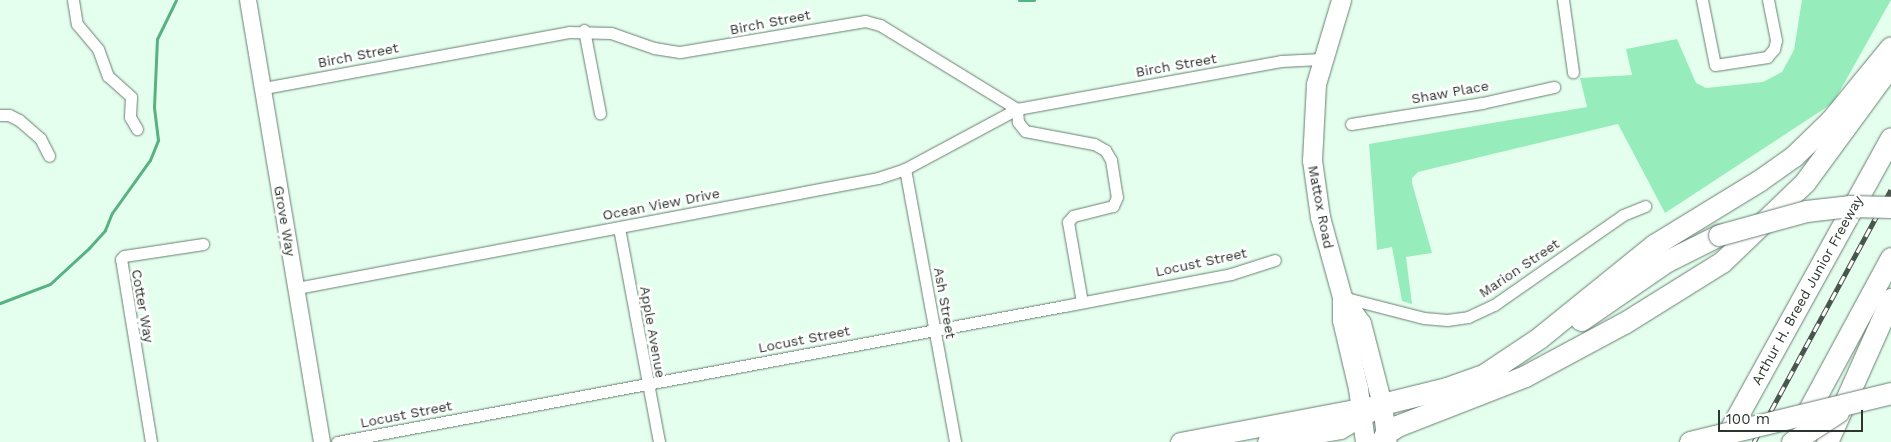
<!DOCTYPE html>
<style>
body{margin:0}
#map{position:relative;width:1891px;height:442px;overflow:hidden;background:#e5ffee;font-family:"Work Sans",sans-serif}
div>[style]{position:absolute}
.green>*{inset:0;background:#96edbb}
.stream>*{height:3px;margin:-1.5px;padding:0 1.5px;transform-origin:1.5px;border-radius:1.5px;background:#56b280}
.roads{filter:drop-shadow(0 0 1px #687f71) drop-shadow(0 0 1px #687f71)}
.minor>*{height:11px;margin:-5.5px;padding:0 5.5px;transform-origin:5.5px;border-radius:5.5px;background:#fff}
.secondary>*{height:16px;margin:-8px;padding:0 8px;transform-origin:8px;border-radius:8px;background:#fff}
.primary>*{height:19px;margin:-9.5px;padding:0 9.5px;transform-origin:9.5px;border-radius:9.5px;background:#fff}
.motorway>*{height:21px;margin:-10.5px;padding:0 10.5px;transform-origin:10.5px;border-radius:10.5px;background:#fff}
.rail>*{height:5px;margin-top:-2.5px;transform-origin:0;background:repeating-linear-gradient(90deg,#fff 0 9px,#4a554e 0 18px);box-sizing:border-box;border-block:1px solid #4a554e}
.bridges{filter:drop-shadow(0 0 1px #687f71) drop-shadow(0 0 1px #687f71)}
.motorway-bridge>*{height:21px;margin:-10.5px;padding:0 10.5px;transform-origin:10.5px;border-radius:10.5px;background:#fff}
span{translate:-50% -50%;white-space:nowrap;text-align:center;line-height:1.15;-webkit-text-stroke:5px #fff;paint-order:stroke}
.street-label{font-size:14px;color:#2c352f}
.scale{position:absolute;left:1718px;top:410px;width:145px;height:22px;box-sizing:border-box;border:2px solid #2c352f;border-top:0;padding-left:6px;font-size:15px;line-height:18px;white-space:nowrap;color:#2c352f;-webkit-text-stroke:4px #fff;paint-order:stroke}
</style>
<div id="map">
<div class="green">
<i style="clip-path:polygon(1802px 0,1891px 0,1833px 103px,1665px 213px,1618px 124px,1418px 172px,1412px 178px,1412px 183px,1432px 253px,1406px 257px,1412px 304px,1402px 301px,1392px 247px,1377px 250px,1369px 144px,1587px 107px,1580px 78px,1632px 75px,1626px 49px,1677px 39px,1696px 83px,1706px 88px,1763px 82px,1782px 72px,1794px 50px)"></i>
</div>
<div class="stream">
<i style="left:1019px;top:0;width:15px"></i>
<i style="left:0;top:303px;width:53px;rotate:-20.8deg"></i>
<i style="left:50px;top:284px;width:53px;rotate:-42.7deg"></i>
<i style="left:89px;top:248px;width:24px;rotate:-48deg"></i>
<i style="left:105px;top:230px;width:18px;rotate:-68deg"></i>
<i style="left:112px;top:213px;width:65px;rotate:-54.4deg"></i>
<i style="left:150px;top:160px;width:22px;rotate:-68deg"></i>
<i style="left:158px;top:140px;width:33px;rotate:-97deg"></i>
<i style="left:154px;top:107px;width:68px;rotate:-87.5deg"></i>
<i style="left:157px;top:39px;width:43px;rotate:-64deg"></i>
</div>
<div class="roads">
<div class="minor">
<i style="left:73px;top:0;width:24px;rotate:81deg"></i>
<i style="left:77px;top:24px;width:33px;rotate:50deg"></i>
<i style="left:98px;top:49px;width:29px;rotate:70deg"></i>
<i style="left:108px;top:76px;width:31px;rotate:42deg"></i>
<i style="left:131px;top:97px;width:20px;rotate:93deg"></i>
<i style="left:130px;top:117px;width:14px;rotate:60deg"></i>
<i style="left:1563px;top:0;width:73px;rotate:82.1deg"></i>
<i style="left:1702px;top:0;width:66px;rotate:78.7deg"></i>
<i style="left:1715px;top:65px;width:53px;rotate:-8.7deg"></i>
<i style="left:1767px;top:57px;width:11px;rotate:-49deg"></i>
<i style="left:1774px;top:49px;width:9px;rotate:-77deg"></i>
<i style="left:1776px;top:40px;width:41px;rotate:-101.3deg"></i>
<i style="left:584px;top:30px;width:85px;rotate:79.1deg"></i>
<i style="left:264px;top:88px;width:310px;rotate:-10.4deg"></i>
<i style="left:569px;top:32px;width:42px;rotate:1.4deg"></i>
<i style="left:611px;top:33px;width:46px;rotate:19.2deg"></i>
<i style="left:654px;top:48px;width:26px;rotate:9deg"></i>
<i style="left:680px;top:52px;width:188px;rotate:-9.5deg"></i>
<i style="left:865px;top:21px;width:16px;rotate:15deg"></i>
<i style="left:880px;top:25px;width:161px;rotate:31.5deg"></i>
<i style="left:1017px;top:109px;width:13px;rotate:86deg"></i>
<i style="left:1018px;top:122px;width:11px;rotate:52deg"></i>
<i style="left:1025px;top:131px;width:70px;rotate:10.7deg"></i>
<i style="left:1094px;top:144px;width:13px;rotate:29deg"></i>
<i style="left:1105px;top:150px;width:12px;rotate:59deg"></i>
<i style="left:1111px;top:160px;width:37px;rotate:81deg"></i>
<i style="left:1117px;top:197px;width:10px;rotate:114deg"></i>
<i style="left:1113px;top:206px;width:41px;rotate:166deg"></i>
<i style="left:1073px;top:216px;width:8px;rotate:130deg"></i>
<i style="left:1068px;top:222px;width:81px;rotate:80.1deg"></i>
<i style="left:0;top:115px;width:9px"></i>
<i style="left:9px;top:115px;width:11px;rotate:27deg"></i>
<i style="left:19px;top:120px;width:28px;rotate:41deg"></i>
<i style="left:40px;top:138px;width:20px;rotate:63deg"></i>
<i style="left:1351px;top:124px;width:133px;rotate:-9.1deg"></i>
<i style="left:1482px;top:103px;width:74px;rotate:-12.5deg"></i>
<i style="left:905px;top:169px;width:278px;rotate:79.6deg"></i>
<i style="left:619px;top:228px;width:218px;rotate:79.4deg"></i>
<i style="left:297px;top:288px;width:591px;rotate:-10.72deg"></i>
<i style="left:878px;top:178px;width:28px;rotate:-18deg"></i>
<i style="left:905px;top:169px;width:127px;rotate:-28.2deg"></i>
<i style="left:1017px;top:109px;width:268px;rotate:-10.3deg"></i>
<i style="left:1281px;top:61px;width:40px;rotate:-2.9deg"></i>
<i style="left:1342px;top:297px;width:85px;rotate:14.4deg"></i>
<i style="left:1424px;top:318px;width:23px;rotate:5deg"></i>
<i style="left:1447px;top:320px;width:21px;rotate:-8deg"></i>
<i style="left:1468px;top:317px;width:29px;rotate:-25deg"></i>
<i style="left:1494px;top:305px;width:157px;rotate:-34.9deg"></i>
<i style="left:1623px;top:215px;width:24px;rotate:-22deg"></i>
<i style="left:151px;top:442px;width:185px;rotate:-99.3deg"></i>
<i style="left:121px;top:259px;width:4px;rotate:-45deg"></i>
<i style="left:124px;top:256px;width:80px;rotate:-8.6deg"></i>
<i style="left:337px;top:442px;width:740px;rotate:-10.6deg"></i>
<i style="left:1064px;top:306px;width:170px;rotate:-10.8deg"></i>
<i style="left:1231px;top:274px;width:46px;rotate:-17.7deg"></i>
</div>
<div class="secondary">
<i style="left:248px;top:0;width:448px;rotate:80.5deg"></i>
</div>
<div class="primary">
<i style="left:1341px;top:0;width:88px;rotate:106.6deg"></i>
<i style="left:1316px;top:84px;width:76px;rotate:93deg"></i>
<i style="left:1312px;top:160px;width:58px;rotate:82deg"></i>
<i style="left:1320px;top:217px;width:83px;rotate:74.6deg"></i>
<i style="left:1342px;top:297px;width:23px;rotate:90deg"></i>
<i style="left:1342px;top:320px;width:70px;rotate:76.8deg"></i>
<i style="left:1358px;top:388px;width:54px;rotate:82.6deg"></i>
<i style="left:1342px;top:297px;width:32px;rotate:54deg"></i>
<i style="left:1361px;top:323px;width:84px;rotate:75.5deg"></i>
<i style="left:1382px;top:404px;width:38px;rotate:83deg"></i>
<i style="left:1180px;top:442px;width:194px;rotate:-10.7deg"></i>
<i style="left:1267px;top:442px;width:74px;rotate:-10.1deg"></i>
<i style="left:1340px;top:429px;width:36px;rotate:-30deg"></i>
</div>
<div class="motorway">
<i style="left:1581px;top:320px;width:104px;rotate:-34.5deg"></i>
<i style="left:1667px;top:261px;width:58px;rotate:-26.6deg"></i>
<i style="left:1485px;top:374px;width:65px;rotate:-33.7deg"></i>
<i style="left:1539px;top:338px;width:148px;rotate:-39deg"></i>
<i style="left:1654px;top:245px;width:124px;rotate:-31.5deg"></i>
<i style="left:1760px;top:180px;width:42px;rotate:-35.2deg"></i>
<i style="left:1794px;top:156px;width:52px;rotate:-44.2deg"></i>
<i style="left:1831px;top:120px;width:94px;rotate:-50.6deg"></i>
<i style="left:1382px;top:404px;width:67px;rotate:-13.8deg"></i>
<i style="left:1447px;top:388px;width:53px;rotate:-19.8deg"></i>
<i style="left:1800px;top:426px;width:191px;rotate:-61.6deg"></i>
<i style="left:1381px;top:442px;width:10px;rotate:-61deg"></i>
<i style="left:1386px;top:433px;width:13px;rotate:-32deg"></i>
<i style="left:1397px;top:426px;width:137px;rotate:-21.3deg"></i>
<i style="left:1525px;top:376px;width:112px;rotate:-28.2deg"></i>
<i style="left:1624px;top:323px;width:115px;rotate:-31.9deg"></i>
<i style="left:1722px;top:262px;width:115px;rotate:-43.9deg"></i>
<i style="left:1805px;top:182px;width:145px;rotate:-53.7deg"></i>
<i style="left:1723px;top:442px;width:347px;rotate:-61.1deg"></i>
<i style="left:1827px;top:442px;width:157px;rotate:-65.9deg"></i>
</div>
</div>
<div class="rail">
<i style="left:1754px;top:442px;width:287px;rotate:-61.5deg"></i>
</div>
<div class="bridges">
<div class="motorway-bridge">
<i style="left:1719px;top:235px;width:90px;rotate:-15.4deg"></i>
<i style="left:1806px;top:211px;width:43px;rotate:-6.6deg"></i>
<i style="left:1849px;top:206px;width:42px;rotate:1.4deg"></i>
<i style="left:1690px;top:442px;width:207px;rotate:-13.7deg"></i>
<i style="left:1792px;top:442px;width:55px;rotate:-33.1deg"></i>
</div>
</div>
<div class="street-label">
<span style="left:770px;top:22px;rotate:-11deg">Birch Street</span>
<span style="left:358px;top:55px;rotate:-11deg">Birch Street</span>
<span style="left:1176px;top:65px;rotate:-10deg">Birch Street</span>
<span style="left:1450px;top:92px;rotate:-10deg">Shaw Place</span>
<span style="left:661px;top:204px;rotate:-11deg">Ocean View Drive</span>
<span style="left:1321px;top:207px;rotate:79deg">Mattox Road</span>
<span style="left:285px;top:221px;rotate:80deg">Grove Way</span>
<span style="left:1201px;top:262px;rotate:-12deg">Locust Street</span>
<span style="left:1519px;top:268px;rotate:-34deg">Marion Street</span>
<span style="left:1807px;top:290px;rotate:-61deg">Arthur H. Breed Junior Freeway</span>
<span style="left:945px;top:303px;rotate:80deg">Ash Street</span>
<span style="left:143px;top:306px;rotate:80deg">Cotter Way</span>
<span style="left:653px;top:332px;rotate:80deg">Apple Avenue</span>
<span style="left:804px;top:339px;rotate:-11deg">Locust Street</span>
<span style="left:406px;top:414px;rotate:-11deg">Locust Street</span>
</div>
<div class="scale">100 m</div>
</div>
